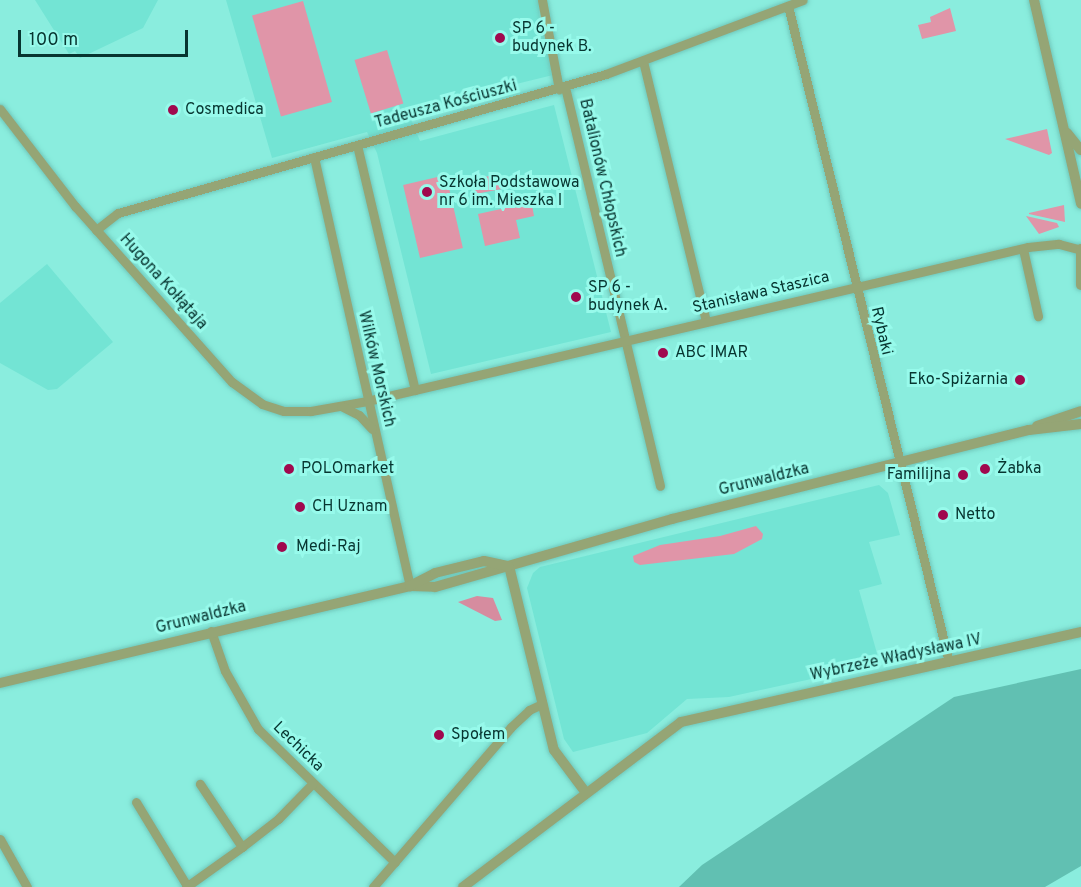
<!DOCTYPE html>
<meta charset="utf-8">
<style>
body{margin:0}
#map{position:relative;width:1081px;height:887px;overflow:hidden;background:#8aedde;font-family:Overpass,sans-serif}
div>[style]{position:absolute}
.built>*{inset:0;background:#73e4d4}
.green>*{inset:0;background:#e095a8;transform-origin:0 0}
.forest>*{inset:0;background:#d68c9f}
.water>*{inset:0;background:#61c0b2}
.roads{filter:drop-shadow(0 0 2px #70c8bb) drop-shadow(0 0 2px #70c8bb)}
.minor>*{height:9px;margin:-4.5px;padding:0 4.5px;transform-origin:4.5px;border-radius:4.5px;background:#95a575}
.tertiary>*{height:10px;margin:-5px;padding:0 5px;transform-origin:5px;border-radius:5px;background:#95a575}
.dots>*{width:16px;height:16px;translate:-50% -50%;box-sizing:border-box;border:3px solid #97faeb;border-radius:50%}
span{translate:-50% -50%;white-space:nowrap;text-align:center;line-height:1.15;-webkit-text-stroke:6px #97faeb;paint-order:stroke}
.poi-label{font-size:16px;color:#073530}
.left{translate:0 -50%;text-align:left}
.right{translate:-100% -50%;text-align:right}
.street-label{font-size:16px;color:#073530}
.scale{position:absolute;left:18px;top:30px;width:170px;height:27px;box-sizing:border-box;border:3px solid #073530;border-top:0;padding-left:8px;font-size:18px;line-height:21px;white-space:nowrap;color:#073530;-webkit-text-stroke:4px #97faeb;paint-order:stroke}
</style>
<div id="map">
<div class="built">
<i style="clip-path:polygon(35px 0,158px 0,143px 28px,80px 58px,75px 51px,69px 54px)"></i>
<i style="clip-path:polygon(226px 0,540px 0,539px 14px,553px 75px,411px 110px,411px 119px,420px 141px,554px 105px,611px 332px,431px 374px,377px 153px,367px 132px,272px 158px)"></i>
<i style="clip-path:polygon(47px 264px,113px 342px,57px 389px,48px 390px,0 363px,0 303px)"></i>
<i style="clip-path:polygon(879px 485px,888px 493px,900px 535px,869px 542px,882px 584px,859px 590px,880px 664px,729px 697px,687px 699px,647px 733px,573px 752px,564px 739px,527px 588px,533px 573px,540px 567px)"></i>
</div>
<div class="green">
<i style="left:303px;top:1px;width:105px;height:53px;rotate:74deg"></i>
<i style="clip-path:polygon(950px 8px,956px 31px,922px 39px,918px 25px,931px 22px,930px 17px)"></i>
<i style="left:387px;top:50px;width:56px;height:34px;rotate:73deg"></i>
<i style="clip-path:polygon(1047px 129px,1052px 153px,1049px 155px,1005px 139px)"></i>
<i style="left:500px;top:174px;width:15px;height:28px;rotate:79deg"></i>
<i style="left:446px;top:175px;width:75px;height:44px;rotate:77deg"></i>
<i style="clip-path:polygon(530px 194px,534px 216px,516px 220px,520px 238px,485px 246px,478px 214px,514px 206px,513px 198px)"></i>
<i style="clip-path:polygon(1064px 205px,1065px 222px,1029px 214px,1029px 213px)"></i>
<i style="clip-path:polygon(1026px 216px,1057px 223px,1059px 227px,1039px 234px)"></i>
<i style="clip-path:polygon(756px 526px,763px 534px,762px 539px,734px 554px,640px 565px,634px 562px,633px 556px,660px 545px,720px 536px)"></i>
</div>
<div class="forest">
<i style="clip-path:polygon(477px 596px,493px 598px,502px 620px,495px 621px,458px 602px)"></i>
</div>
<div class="water">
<i style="clip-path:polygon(1081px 669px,1081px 866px,1045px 887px,679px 887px,702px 865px,954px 697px)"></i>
</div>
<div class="roads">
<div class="minor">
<i style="left:542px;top:0;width:91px;rotate:79.2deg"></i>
<i style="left:788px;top:6px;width:675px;rotate:76.21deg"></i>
<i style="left:643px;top:61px;width:268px;rotate:76.4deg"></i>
<i style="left:565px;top:87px;width:410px;rotate:76.6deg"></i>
<i style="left:0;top:109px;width:123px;rotate:52.3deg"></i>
<i style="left:75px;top:206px;width:236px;rotate:48.3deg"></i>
<i style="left:232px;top:382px;width:37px;rotate:36deg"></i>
<i style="left:262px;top:404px;width:23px;rotate:18deg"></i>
<i style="left:284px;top:411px;width:27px"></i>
<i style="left:311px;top:411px;width:57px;rotate:-10.1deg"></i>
<i style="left:367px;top:401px;width:679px;rotate:-13.11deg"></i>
<i style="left:1028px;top:247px;width:31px;rotate:-6deg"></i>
<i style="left:1059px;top:244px;width:23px;rotate:15deg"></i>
<i style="left:357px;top:145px;width:252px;rotate:76.7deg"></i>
<i style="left:314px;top:157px;width:440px;rotate:77.4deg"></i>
<i style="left:96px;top:230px;width:28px;rotate:-38deg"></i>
<i style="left:118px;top:213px;width:507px;rotate:-15.9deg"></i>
<i style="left:606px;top:74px;width:210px;rotate:-20.6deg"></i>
<i style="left:1023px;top:249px;width:69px;rotate:77.4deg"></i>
<i style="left:341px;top:406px;width:20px;rotate:27deg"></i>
<i style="left:359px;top:415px;width:19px;rotate:47deg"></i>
<i style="left:211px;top:631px;width:42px;rotate:70.7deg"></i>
<i style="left:225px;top:671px;width:67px;rotate:60.4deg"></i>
<i style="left:258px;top:729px;width:191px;rotate:44.2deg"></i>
<i style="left:136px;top:802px;width:98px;rotate:58.7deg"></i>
<i style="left:0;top:839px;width:55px;rotate:60.6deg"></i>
<i style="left:242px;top:847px;width:46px;rotate:-37.9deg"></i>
<i style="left:278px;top:819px;width:50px;rotate:-45.8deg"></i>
<i style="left:186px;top:887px;width:69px;rotate:-35.5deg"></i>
<i style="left:242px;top:847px;width:76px;rotate:-123.7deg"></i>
<i style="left:373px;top:887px;width:211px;rotate:-49.2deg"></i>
<i style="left:511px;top:727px;width:25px;rotate:-43deg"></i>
<i style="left:529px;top:710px;width:14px;rotate:-25deg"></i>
</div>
<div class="tertiary">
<i style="left:1034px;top:0;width:209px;rotate:77deg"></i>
<i style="left:1067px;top:133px;width:22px;rotate:51deg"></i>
<i style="left:1081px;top:249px;width:36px;rotate:90deg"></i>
<i style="left:1037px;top:426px;width:46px;rotate:-18.8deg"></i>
<i style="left:509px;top:566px;width:189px;rotate:76.3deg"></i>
<i style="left:554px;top:750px;width:54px;rotate:53.3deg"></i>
<i style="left:410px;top:586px;width:25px;rotate:2deg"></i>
<i style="left:435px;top:587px;width:247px;rotate:-16deg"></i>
<i style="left:672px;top:519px;width:368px;rotate:-14deg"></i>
<i style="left:1029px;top:430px;width:52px;rotate:-6.6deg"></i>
<i style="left:0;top:683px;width:421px;rotate:-13.3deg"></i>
<i style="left:410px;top:586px;width:28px;rotate:-27deg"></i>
<i style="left:435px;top:573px;width:50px;rotate:-13.8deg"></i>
<i style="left:484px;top:561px;width:25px;rotate:12deg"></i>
<i style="left:463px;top:887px;width:273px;rotate:-37.1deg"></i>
<i style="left:681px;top:722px;width:410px;rotate:-12.7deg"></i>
</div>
</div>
<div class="dots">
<i style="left:500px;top:38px;background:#a0094e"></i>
<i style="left:173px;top:110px;background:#a0094e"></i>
<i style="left:427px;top:192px;background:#a0094e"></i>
<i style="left:576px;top:297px;background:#a0094e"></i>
<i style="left:663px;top:353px;background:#a0094e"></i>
<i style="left:1020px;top:380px;background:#a0094e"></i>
<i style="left:289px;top:469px;background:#a0094e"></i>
<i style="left:985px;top:469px;background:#a0094e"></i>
<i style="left:963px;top:475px;background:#a0094e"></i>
<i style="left:300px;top:507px;background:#a0094e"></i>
<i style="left:943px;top:515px;background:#a0094e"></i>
<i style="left:282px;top:547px;background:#a0094e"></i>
<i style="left:439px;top:735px;background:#a0094e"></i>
</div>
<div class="poi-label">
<span class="left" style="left:512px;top:38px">SP 6 -<br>budynek B.</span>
<span class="left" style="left:185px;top:110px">Cosmedica</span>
<span class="left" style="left:439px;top:192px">Szkoła Podstawowa<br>nr 6 im. Mieszka I</span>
<span class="left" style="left:588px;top:297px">SP 6 -<br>budynek A.</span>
<span class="left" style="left:675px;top:353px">ABC IMAR</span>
<span class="right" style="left:1008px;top:380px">Eko-Spiżarnia</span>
<span class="left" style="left:301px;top:469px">POLOmarket</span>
<span class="left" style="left:997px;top:469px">Żabka</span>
<span class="right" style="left:951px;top:475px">Familijna</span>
<span class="left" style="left:312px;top:507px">CH Uznam</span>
<span class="left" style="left:955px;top:515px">Netto</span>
<span class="left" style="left:296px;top:547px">Medi-Raj</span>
<span class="left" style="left:451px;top:735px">Społem</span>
</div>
<div class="street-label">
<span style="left:446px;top:105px;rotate:-15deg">Tadeusza Kościuszki</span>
<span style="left:602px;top:178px;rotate:77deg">Batalionów Chłopskich</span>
<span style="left:163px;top:282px;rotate:48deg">Hugona Kołłątaja</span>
<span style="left:761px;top:293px;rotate:-13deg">Stanisława Staszica</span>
<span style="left:881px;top:331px;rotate:77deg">Rybaki</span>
<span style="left:376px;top:369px;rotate:77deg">Wilków Morskich</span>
<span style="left:764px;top:480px;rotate:-14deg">Grunwaldzka</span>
<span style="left:201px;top:618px;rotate:-14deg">Grunwaldzka</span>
<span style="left:896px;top:658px;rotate:-12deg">Wybrzeże Władysława IV</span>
<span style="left:298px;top:747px;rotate:44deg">Lechicka</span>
</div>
<div class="scale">100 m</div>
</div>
